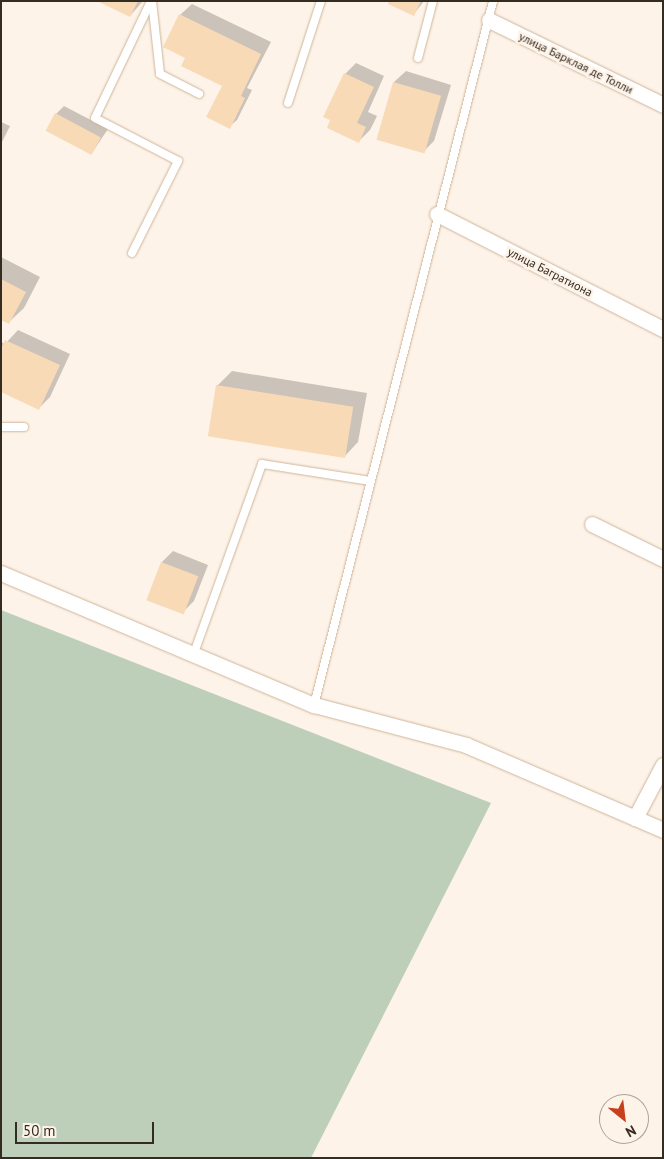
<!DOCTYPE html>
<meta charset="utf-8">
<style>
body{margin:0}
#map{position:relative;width:664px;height:1159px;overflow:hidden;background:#fef3e8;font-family:"PT Sans",sans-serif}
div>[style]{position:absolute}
.green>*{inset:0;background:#becfb9}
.shadow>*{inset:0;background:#0003}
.building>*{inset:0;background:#f8dab7;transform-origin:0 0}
.roads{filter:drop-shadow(0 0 1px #ceb59a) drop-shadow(0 0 1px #ceb59a)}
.service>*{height:8px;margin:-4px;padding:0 4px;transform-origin:4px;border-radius:4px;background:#fff}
.minor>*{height:15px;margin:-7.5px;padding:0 7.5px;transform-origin:7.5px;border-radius:7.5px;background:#fff}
span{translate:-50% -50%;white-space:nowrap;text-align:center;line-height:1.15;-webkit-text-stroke:5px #fef3e8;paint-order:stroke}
.street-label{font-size:12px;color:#352c21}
.frame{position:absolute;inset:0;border:2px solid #352c21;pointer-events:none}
.north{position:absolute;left:599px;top:1094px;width:50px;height:50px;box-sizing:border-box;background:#fef3e8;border:1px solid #aea398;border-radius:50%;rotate:151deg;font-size:14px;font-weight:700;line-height:20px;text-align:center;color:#352c21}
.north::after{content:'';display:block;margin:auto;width:18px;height:22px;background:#c83f1c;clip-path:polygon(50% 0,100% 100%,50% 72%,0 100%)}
.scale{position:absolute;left:15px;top:1122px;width:139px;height:22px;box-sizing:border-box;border:2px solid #352c21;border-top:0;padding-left:6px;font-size:15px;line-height:18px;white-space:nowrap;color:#352c21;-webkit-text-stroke:4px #fef3e8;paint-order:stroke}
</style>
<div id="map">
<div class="green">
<i style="clip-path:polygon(1px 610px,491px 803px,311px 1158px,1px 1158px)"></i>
</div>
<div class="shadow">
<i style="clip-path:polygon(99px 1px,143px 1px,130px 16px)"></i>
<i style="clip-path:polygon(391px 1px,424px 1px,414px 14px)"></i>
<i style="clip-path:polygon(192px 4px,271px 42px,247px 88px,252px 90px,237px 120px,229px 127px,223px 86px,187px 57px,180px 15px)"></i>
<i style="clip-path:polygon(356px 63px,384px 76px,368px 112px,377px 116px,370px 130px,359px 141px,332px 120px,345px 74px)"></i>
<i style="clip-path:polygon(406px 71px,451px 85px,434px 141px,423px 152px,394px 82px)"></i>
<i style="clip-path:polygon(64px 106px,108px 129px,92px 153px,56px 114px)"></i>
<i style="clip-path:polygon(1px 122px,10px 126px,1px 144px)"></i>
<i style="clip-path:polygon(1px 257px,40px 277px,24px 308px,9px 322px,1px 318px)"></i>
<i style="clip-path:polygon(18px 330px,70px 354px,50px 397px,39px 408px,1px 391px,1px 342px,5px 344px)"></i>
<i style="clip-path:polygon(232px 371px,367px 393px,358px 442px,344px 457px,217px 386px)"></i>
<i style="clip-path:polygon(173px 551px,208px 565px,194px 601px,182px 613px,162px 562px)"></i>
</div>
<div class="building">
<i style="clip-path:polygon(97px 1px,138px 1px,130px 17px)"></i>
<i style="clip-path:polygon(389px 1px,421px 1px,414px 16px,388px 4px)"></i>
<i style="clip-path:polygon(179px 14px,261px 54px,241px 96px,245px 98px,230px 129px,206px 117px,222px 86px,181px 66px,185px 58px,163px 47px)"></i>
<i style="clip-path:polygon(344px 73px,374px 87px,357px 123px,366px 127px,359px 143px,327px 128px,330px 120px,323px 117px)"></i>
<i style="left:393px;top:82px;width:50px;height:60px;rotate:16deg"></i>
<i style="left:55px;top:113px;width:52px;height:20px;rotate:28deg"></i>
<i style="clip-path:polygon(1px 279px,26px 292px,9px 324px,1px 320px)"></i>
<i style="clip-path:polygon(5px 340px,60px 365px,39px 410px,1px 392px,1px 349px)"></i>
<i style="left:216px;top:385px;width:139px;height:52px;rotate:9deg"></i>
<i style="left:161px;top:562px;width:40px;height:41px;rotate:21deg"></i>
</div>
<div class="roads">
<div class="service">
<i style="left:152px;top:1px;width:73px;rotate:83.7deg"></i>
<i style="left:160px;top:74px;width:44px;rotate:27.1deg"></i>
<i style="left:418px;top:58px;width:59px;rotate:-75.3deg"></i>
<i style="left:288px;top:103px;width:107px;rotate:-72.1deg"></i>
<i style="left:132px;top:253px;width:103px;rotate:-63.4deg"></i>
<i style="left:178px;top:161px;width:93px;rotate:-152.6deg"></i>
<i style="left:95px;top:118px;width:130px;rotate:-64.4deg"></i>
<i style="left:1px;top:427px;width:23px"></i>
<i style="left:194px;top:653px;width:201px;rotate:-70.2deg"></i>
<i style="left:262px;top:464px;width:109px;rotate:8.9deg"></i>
<i style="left:314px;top:705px;width:726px;rotate:-75.73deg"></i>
</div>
<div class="minor">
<i style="left:489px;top:20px;width:194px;rotate:26deg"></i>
<i style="left:437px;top:214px;width:254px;rotate:27deg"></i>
<i style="left:592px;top:524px;width:79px;rotate:26.2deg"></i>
<i style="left:1px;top:573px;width:340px;rotate:22.9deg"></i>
<i style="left:314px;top:705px;width:157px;rotate:14.7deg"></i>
<i style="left:466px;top:745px;width:215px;rotate:23.3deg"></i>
<i style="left:635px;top:818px;width:60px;rotate:-62.2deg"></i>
</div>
</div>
<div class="street-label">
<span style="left:576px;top:63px;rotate:26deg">улица Барклая де Толли</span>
<span style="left:550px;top:272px;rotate:27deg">улица Багратиона</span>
</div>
<div class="frame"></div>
<div class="north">N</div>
<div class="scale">50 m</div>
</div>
